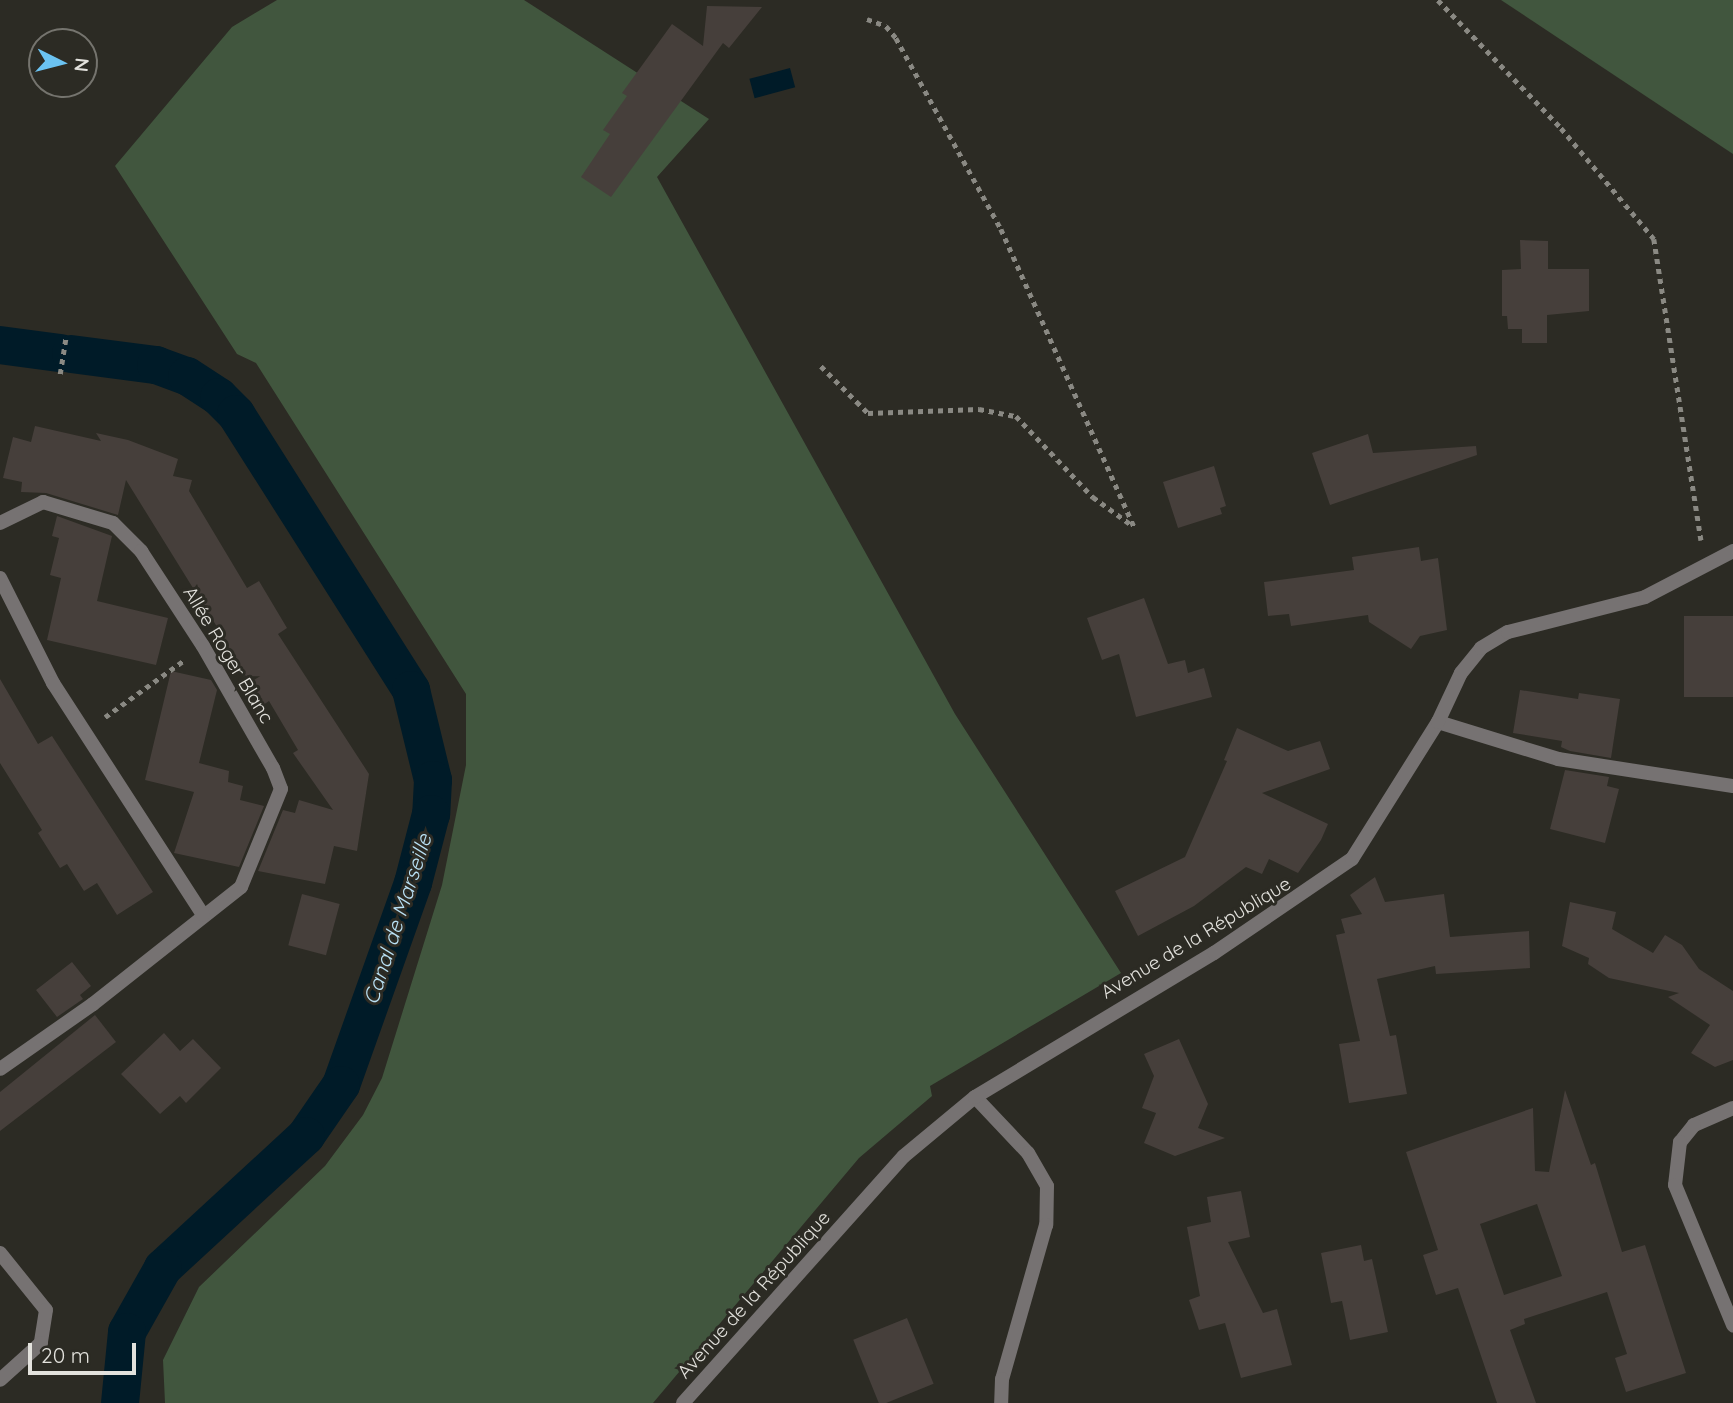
<!DOCTYPE html>
<meta charset="utf-8">
<style>
body{margin:0}
#map{position:relative;width:1733px;height:1403px;overflow:hidden;background:#2c2b24;font-family:Quicksand,sans-serif}
div>[style]{position:absolute}
.green>*{inset:0;background:#41563e}
.water>*{inset:0;background:#001b28;transform-origin:0 0}
.canal>*{height:38px;margin:-19px;padding:0 19px;transform-origin:19px;border-radius:19px;background:#001b28}
.building>*{inset:0;background:#463f3b;transform-origin:0 0}
.path>*{height:4.5px;margin-top:-2.25px;transform-origin:0;background:repeating-linear-gradient(90deg,#8a8983 0 5px,transparent 0 10px)}
.lane>*{height:14px;margin:-7px;padding:0 7px;transform-origin:7px;border-radius:7px;background:#767272}
.street>*{height:14px;margin:-7px;padding:0 7px;transform-origin:7px;border-radius:7px;background:#767272}
span{translate:-50% -50%;white-space:nowrap;text-align:center;line-height:1.15;-webkit-text-stroke:6px #2c2b24;paint-order:stroke}
.street-label{font-size:19px;color:#e3e2dd}
.water-label{font-size:21px;color:#bae2f6;font-style:italic}
.north{position:absolute;left:28px;top:28px;width:70px;height:70px;box-sizing:border-box;background:#2c2b24;border:2px solid #75746e;border-radius:50%;rotate:96deg;font-size:19px;font-weight:700;line-height:28px;text-align:center;color:#e3e2dd}
.north::after{content:'';display:block;margin:auto;width:24px;height:32px;background:#6bc3f2;clip-path:polygon(50% 0,100% 100%,50% 72%,0 100%)}
.scale{position:absolute;left:28px;top:1343px;width:108px;height:32px;box-sizing:border-box;border:4px solid #e3e2dd;border-top:0;padding-left:9px;font-size:21px;line-height:24px;white-space:nowrap;color:#e3e2dd;-webkit-text-stroke:5px #2c2b24;paint-order:stroke}
</style>
<div id="map">
<div class="green">
<i style="clip-path:polygon(277px 0,524px 0,709px 119px,657px 177px,955px 714px,1121px 973px,930px 1086px,932px 1096px,859px 1158px,653px 1403px,165px 1403px,163px 1360px,199px 1287px,325px 1166px,363px 1115px,382px 1078px,442px 885px,466px 765px,466px 694px,256px 363px,237px 354px,115px 166px,232px 27px)"></i>
<i style="clip-path:polygon(1501px 0,1733px 0,1733px 154px)"></i>
</div>
<div class="water">
<i style="left:790px;top:68px;width:20px;height:42px;rotate:75deg"></i>
</div>
<div class="canal">
<i style="left:0;top:345px;width:61px;rotate:7.6deg"></i>
<i style="left:71px;top:354px;width:86px;rotate:7.4deg"></i>
<i style="left:156px;top:365px;width:33px;rotate:20deg"></i>
<i style="left:187px;top:376px;width:38px;rotate:33deg"></i>
<i style="left:219px;top:397px;width:24px;rotate:45deg"></i>
<i style="left:236px;top:414px;width:327px;rotate:57.6deg"></i>
<i style="left:411px;top:690px;width:93px;rotate:76.3deg"></i>
<i style="left:433px;top:780px;width:34px;rotate:93deg"></i>
<i style="left:431px;top:814px;width:71px;rotate:104.6deg"></i>
<i style="left:413px;top:883px;width:214px;rotate:109.6deg"></i>
<i style="left:341px;top:1085px;width:62px;rotate:124.5deg"></i>
<i style="left:306px;top:1136px;width:195px;rotate:137.3deg"></i>
<i style="left:163px;top:1268px;width:73px;rotate:119.4deg"></i>
<i style="left:127px;top:1332px;width:71px;rotate:95.6deg"></i>
</div>
<div class="building">
<i style="clip-path:polygon(707px 6px,762px 7px,729px 48px,723px 43px,611px 197px,581px 177px,610px 134px,603px 130px,627px 96px,622px 93px,672px 24px,703px 46px)"></i>
<i style="clip-path:polygon(1520px 240px,1548px 241px,1548px 269px,1589px 269px,1589px 311px,1547px 315px,1547px 343px,1522px 343px,1522px 329px,1508px 329px,1507px 316px,1502px 316px,1502px 270px,1521px 269px)"></i>
<i style="clip-path:polygon(35px 426px,101px 441px,96px 433px,128px 440px,178px 459px,173px 476px,192px 480px,189px 491px,247px 588px,259px 581px,287px 628px,278px 634px,369px 774px,357px 851px,334px 846px,325px 884px,258px 871px,283px 810px,295px 813px,299px 800px,333px 810px,293px 753px,298px 750px,269px 701px,260px 707px,219px 630px,126px 480px,118px 515px,46px 493px,21px 492px,22px 482px,3px 478px,13px 437px,31px 442px)"></i>
<i style="clip-path:polygon(1368px 434px,1373px 453px,1476px 446px,1477px 455px,1330px 505px,1312px 453px)"></i>
<i style="clip-path:polygon(1214px 466px,1226px 506px,1220px 508px,1222px 514px,1178px 528px,1163px 482px)"></i>
<i style="clip-path:polygon(57px 516px,112px 536px,97px 601px,168px 618px,156px 665px,47px 640px,61px 578px,50px 575px,59px 538px,52px 536px)"></i>
<i style="clip-path:polygon(1419px 547px,1421px 561px,1438px 558px,1447px 630px,1420px 636px,1411px 649px,1369px 622px,1368px 615px,1291px 626px,1289px 614px,1268px 616px,1264px 582px,1354px 570px,1352px 557px)"></i>
<i style="clip-path:polygon(1144px 598px,1168px 664px,1185px 660px,1188px 673px,1204px 668px,1212px 697px,1136px 717px,1119px 654px,1102px 660px,1087px 618px)"></i>
<i style="left:1733px;top:616px;width:81px;height:49px;rotate:90deg"></i>
<i style="clip-path:polygon(171px 671px,211px 680px,217px 690px,199px 763px,229px 771px,228px 782px,243px 786px,240px 800px,264px 806px,239px 867px,174px 853px,194px 792px,145px 780px)"></i>
<i style="clip-path:polygon(0 679px,38px 744px,52px 736px,153px 892px,117px 915px,97px 883px,84px 891px,67px 864px,60px 868px,38px 833px,42px 830px,0 763px)"></i>
<i style="clip-path:polygon(1520px 690px,1578px 699px,1579px 693px,1620px 699px,1611px 758px,1570px 751px,1561px 747px,1562px 741px,1513px 733px)"></i>
<i style="clip-path:polygon(1237px 728px,1288px 751px,1320px 741px,1330px 769px,1262px 793px,1328px 824px,1321px 840px,1298px 873px,1269px 859px,1262px 874px,1246px 867px,1194px 906px,1138px 936px,1115px 891px,1185px 857px,1227px 761px,1224px 760px)"></i>
<i style="clip-path:polygon(1565px 770px,1609px 777px,1607px 786px,1619px 789px,1605px 843px,1550px 829px)"></i>
<i style="clip-path:polygon(1375px 877px,1385px 902px,1444px 894px,1450px 937px,1529px 931px,1530px 968px,1436px 974px,1435px 966px,1377px 979px,1390px 1036px,1396px 1035px,1407px 1094px,1349px 1103px,1339px 1044px,1360px 1041px,1336px 935px,1345px 933px,1341px 919px,1362px 914px,1350px 895px)"></i>
<i style="left:302px;top:894px;width:39px;height:53px;rotate:15deg"></i>
<i style="clip-path:polygon(1570px 902px,1616px 912px,1612px 929px,1653px 953px,1665px 935px,1682px 945px,1699px 969px,1733px 991px,1733px 1060px,1715px 1067px,1691px 1053px,1710px 1025px,1668px 997px,1679px 993px,1609px 978px,1588px 964px,1589px 958px,1562px 946px)"></i>
<i style="clip-path:polygon(72px 962px,91px 986px,80px 995px,83px 999px,57px 1017px,36px 990px)"></i>
<i style="clip-path:polygon(95px 1015px,116px 1042px,0 1131px,0 1092px)"></i>
<i style="clip-path:polygon(164px 1033px,180px 1051px,193px 1039px,221px 1068px,186px 1103px,180px 1096px,160px 1114px,121px 1074px)"></i>
<i style="clip-path:polygon(1179px 1039px,1208px 1104px,1198px 1128px,1225px 1138px,1175px 1156px,1144px 1143px,1156px 1113px,1142px 1108px,1154px 1076px,1144px 1054px)"></i>
<i style="clip-path:polygon(evenodd,1565px 1090px,1591px 1165px,1595px 1163px,1622px 1252px,1645px 1245px,1686px 1373px,1626px 1392px,1615px 1358px,1627px 1354px,1607px 1292px,1524px 1319px,1525px 1324px,1510px 1330px,1536px 1403px,1497px 1403px,1458px 1288px,1436px 1295px,1423px 1255px,1438px 1250px,1406px 1152px,1533px 1108px,1535px 1171px,1549px 1172px,1565px 1090px,1537px 1204px,1562px 1276px,1504px 1295px,1480px 1224px,1537px 1204px)"></i>
<i style="clip-path:polygon(1241px 1191px,1250px 1237px,1228px 1242px,1263px 1313px,1277px 1309px,1292px 1365px,1241px 1378px,1225px 1323px,1199px 1330px,1189px 1300px,1200px 1296px,1187px 1227px,1211px 1222px,1207px 1197px)"></i>
<i style="clip-path:polygon(1361px 1245px,1364px 1261px,1372px 1259px,1388px 1332px,1350px 1340px,1342px 1301px,1331px 1303px,1321px 1253px)"></i>
<i style="left:907px;top:1318px;width:71px;height:58px;rotate:68deg"></i>
</div>
<div class="path">
<i style="left:1438px;top:0;width:178px;rotate:46.1deg"></i>
<i style="left:1561px;top:128px;width:145px;rotate:50deg"></i>
<i style="left:1654px;top:239px;width:305px;rotate:81.1deg"></i>
<i style="left:867px;top:19px;width:20px;rotate:20deg"></i>
<i style="left:886px;top:26px;width:16px;rotate:50deg"></i>
<i style="left:896px;top:38px;width:218px;rotate:61.2deg"></i>
<i style="left:1001px;top:229px;width:326px;rotate:65.9deg"></i>
<i style="left:821px;top:366px;width:66px;rotate:45deg"></i>
<i style="left:868px;top:413px;width:111px;rotate:-2.1deg"></i>
<i style="left:979px;top:409px;width:38px;rotate:11deg"></i>
<i style="left:1016px;top:416px;width:112px;rotate:46.5deg"></i>
<i style="left:1093px;top:497px;width:49px;rotate:35.9deg"></i>
<i style="left:60px;top:374px;width:39px;rotate:-81deg"></i>
<i style="left:105px;top:717px;width:96px;rotate:-35.7deg"></i>
</div>
<div class="lane">
<i style="left:1438px;top:722px;width:126px;rotate:17.1deg"></i>
<i style="left:1558px;top:759px;width:177px;rotate:8.8deg"></i>
<i style="left:0;top:1253px;width:73px;rotate:51.1deg"></i>
<i style="left:46px;top:1310px;width:33px;rotate:99deg"></i>
<i style="left:41px;top:1343px;width:55px;rotate:137.9deg"></i>
</div>
<div class="street">
<i style="left:0;top:523px;width:48px;rotate:-26deg"></i>
<i style="left:43px;top:502px;width:73px;rotate:16.7deg"></i>
<i style="left:113px;top:523px;width:40px;rotate:45deg"></i>
<i style="left:141px;top:551px;width:113px;rotate:56.9deg"></i>
<i style="left:203px;top:646px;width:141px;rotate:60.2deg"></i>
<i style="left:273px;top:768px;width:22px;rotate:69deg"></i>
<i style="left:281px;top:789px;width:106px;rotate:112.2deg"></i>
<i style="left:241px;top:887px;width:189px;rotate:141.7deg"></i>
<i style="left:93px;top:1004px;width:113px;rotate:145deg"></i>
<i style="left:0;top:578px;width:118px;rotate:63.2deg"></i>
<i style="left:53px;top:683px;width:276px;rotate:57.1deg"></i>
<i style="left:975px;top:1097px;width:77px;rotate:46.6deg"></i>
<i style="left:1028px;top:1153px;width:38px;rotate:60deg"></i>
<i style="left:1047px;top:1186px;width:39px;rotate:91deg"></i>
<i style="left:1046px;top:1225px;width:160px;rotate:105.9deg"></i>
<i style="left:1002px;top:1379px;width:24px;rotate:92deg"></i>
<i style="left:1733px;top:1108px;width:43px;rotate:156.4deg"></i>
<i style="left:1694px;top:1125px;width:22px;rotate:129deg"></i>
<i style="left:1680px;top:1142px;width:43px;rotate:96.6deg"></i>
<i style="left:1675px;top:1185px;width:152px;rotate:67.5deg"></i>
<i style="left:683px;top:1403px;width:331px;rotate:-48.2deg"></i>
<i style="left:904px;top:1156px;width:92px;rotate:-39.7deg"></i>
<i style="left:975px;top:1097px;width:279px;rotate:-31.1deg"></i>
<i style="left:1214px;top:953px;width:167px;rotate:-34.3deg"></i>
<i style="left:1352px;top:859px;width:162px;rotate:-57.9deg"></i>
<i style="left:1438px;top:722px;width:54px;rotate:-64.9deg"></i>
<i style="left:1461px;top:673px;width:32px;rotate:-51deg"></i>
<i style="left:1481px;top:648px;width:31px;rotate:-31deg"></i>
<i style="left:1508px;top:632px;width:141px;rotate:-14.3deg"></i>
<i style="left:1645px;top:597px;width:99px;rotate:-27.6deg"></i>
</div>
<div class="street-label">
<span style="left:228px;top:655px;rotate:59deg">Allée Roger Blanc</span>
<span style="left:1196px;top:938px;rotate:-31deg">Avenue de la République</span>
<span style="left:754px;top:1295px;rotate:-48deg">Avenue de la République</span>
</div>
<div class="water-label">
<span style="left:397px;top:919px;rotate:-72deg">Canal de Marseille</span>
</div>
<div class="north">N</div>
<div class="scale">20 m</div>
</div>
